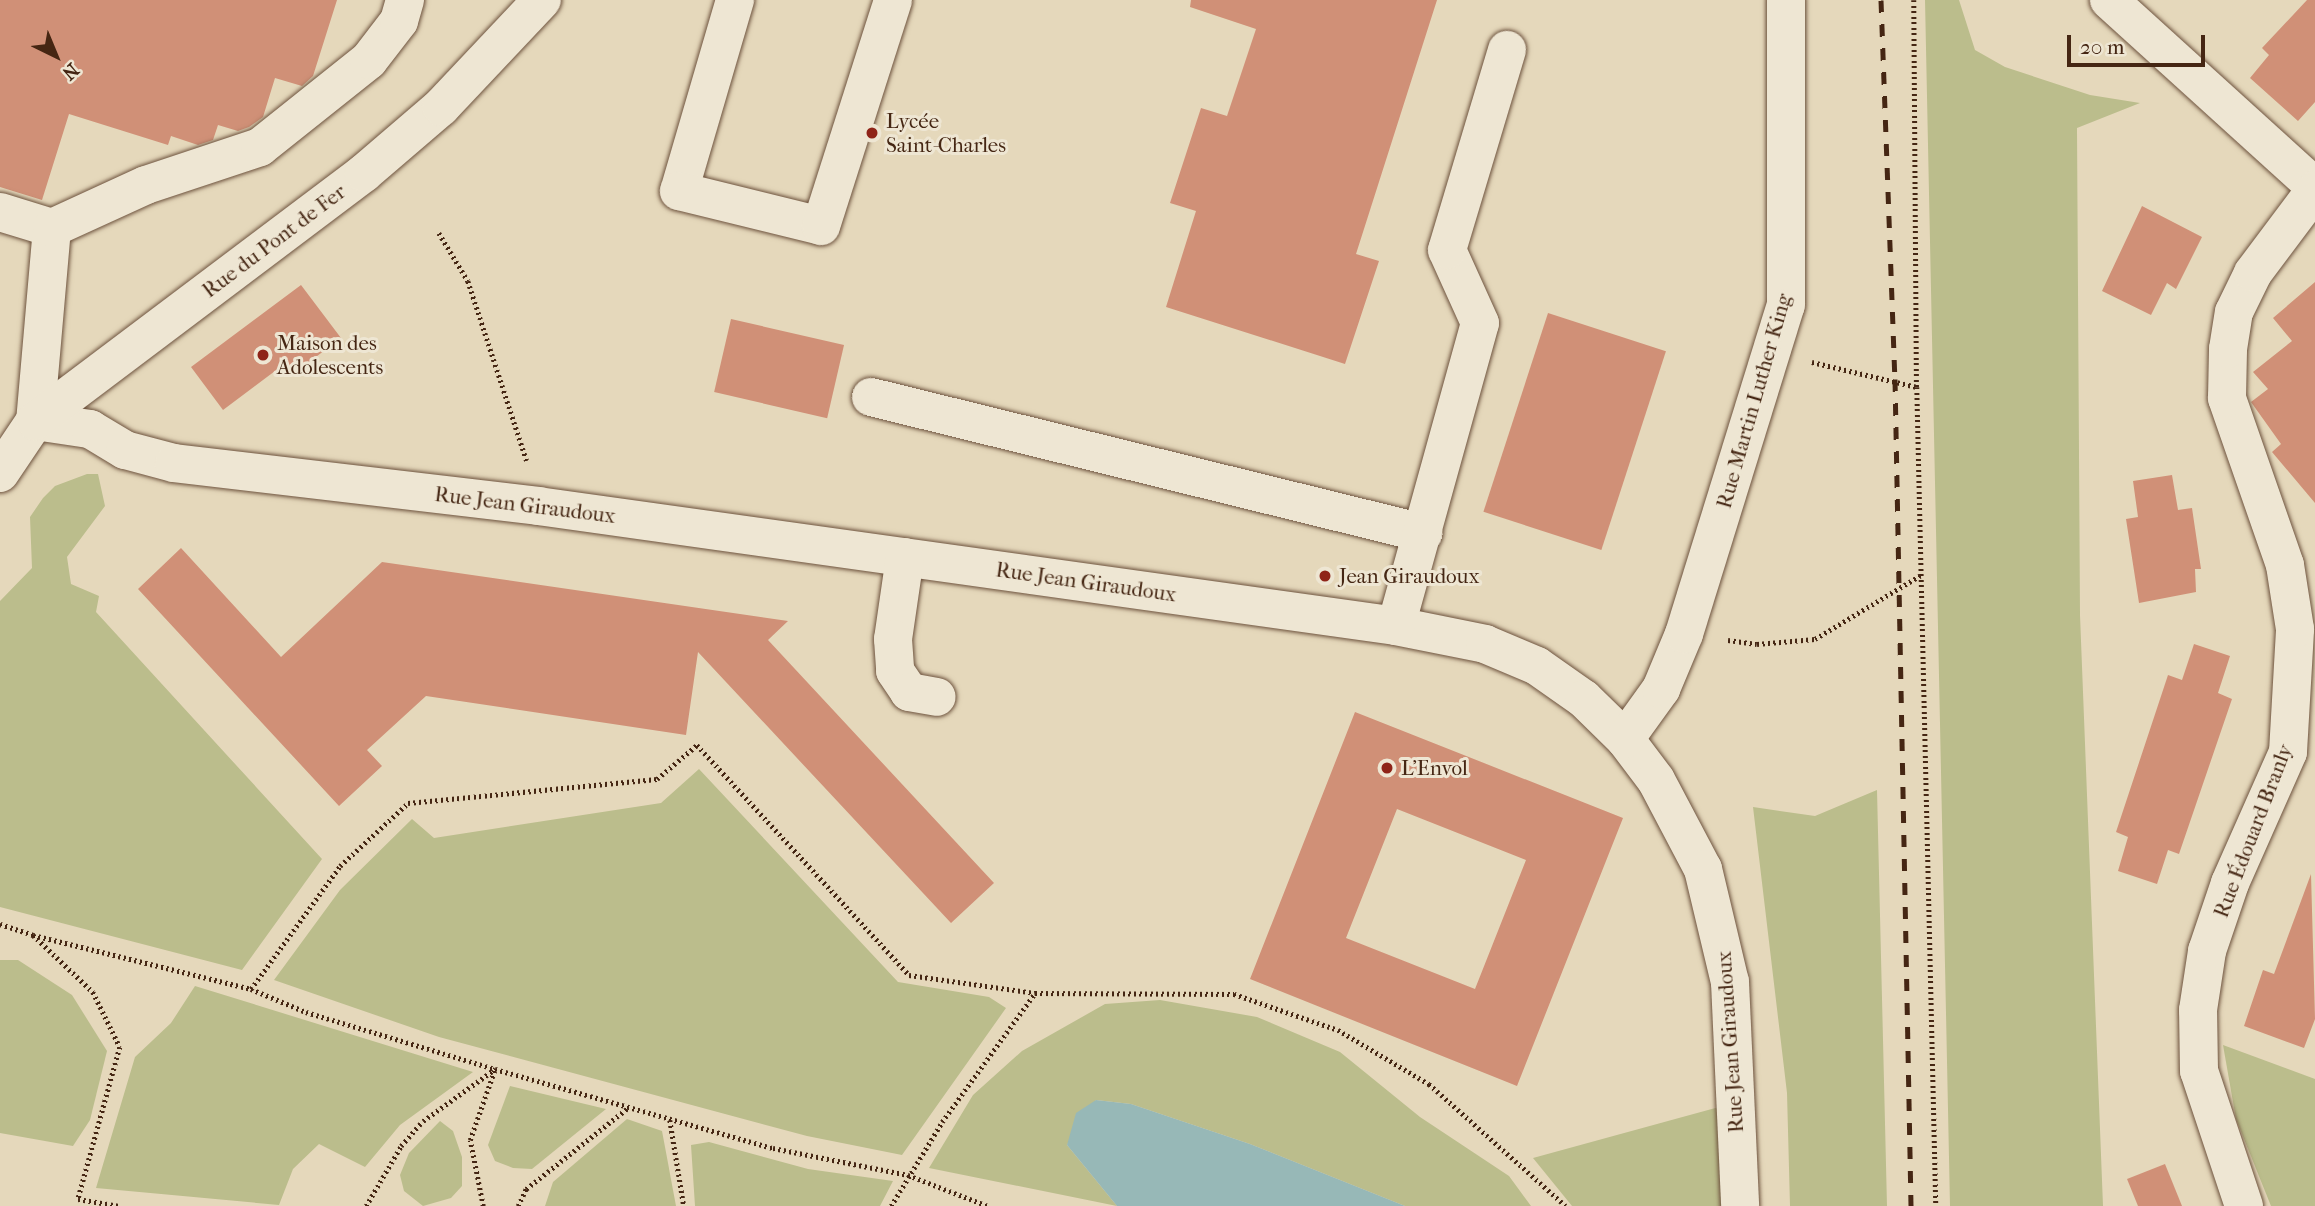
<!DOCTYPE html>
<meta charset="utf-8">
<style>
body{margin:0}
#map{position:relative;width:2315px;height:1206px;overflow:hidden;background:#e5d8bb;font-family:"IM FELL French Canon",serif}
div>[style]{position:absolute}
.green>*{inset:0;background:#bbbd8c}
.water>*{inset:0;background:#97b8b7}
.building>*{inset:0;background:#d09077;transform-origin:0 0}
.path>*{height:4.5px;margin-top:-2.25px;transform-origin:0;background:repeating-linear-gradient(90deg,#452613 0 2px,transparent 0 5.5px)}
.roads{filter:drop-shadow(0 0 2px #6d523d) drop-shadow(0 0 2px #6d523d)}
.minor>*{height:38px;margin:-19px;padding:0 19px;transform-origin:19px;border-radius:19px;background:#eee6d3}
.rail>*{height:5px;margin-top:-2.5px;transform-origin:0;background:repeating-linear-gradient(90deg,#452613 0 12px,transparent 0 24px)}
.dots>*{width:19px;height:19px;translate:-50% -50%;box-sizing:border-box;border:4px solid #eee6d3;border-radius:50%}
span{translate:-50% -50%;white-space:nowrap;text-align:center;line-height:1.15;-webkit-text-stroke:6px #eee6d3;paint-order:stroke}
.poi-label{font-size:21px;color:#452613}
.left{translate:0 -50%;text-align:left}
.street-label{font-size:21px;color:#452613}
.north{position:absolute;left:21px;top:21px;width:70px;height:70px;-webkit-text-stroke:5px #eee6d3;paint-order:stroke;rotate:137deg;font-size:19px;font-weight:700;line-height:28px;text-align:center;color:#452613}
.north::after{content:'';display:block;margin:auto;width:24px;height:32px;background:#452613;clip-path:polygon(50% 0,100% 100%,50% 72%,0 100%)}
.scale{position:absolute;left:2067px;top:35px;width:138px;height:32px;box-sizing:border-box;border:4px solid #452613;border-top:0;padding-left:9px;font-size:21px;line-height:24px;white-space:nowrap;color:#452613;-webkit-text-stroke:5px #eee6d3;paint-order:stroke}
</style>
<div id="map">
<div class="green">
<i style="clip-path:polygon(1925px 0,1959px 0,1975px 50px,2005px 67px,2090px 95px,2140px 103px,2077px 128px,2080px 615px,2103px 1206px,1950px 1206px)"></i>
<i style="clip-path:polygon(87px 474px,98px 474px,105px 506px,67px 557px,71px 584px,99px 596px,96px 612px,322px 859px,242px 970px,0 907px,0 601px,32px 568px,30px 517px,43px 498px,55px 486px)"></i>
<i style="clip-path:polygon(699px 769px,898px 982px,989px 997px,1006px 1008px,902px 1155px,807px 1136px,439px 1037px,274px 980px,340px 890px,412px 819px,434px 838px,661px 803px)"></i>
<i style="clip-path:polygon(1877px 790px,1887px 1206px,1790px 1206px,1787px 1093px,1753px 807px,1815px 816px)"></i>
<i style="clip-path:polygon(0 960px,18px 960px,72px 995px,107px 1051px,90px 1120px,73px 1146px,0 1133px)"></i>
<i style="clip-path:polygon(195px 986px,473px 1072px,400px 1125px,365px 1167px,319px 1144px,293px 1169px,279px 1205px,96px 1188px,135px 1057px,171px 1023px)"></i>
<i style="clip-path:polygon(1160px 1000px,1257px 1017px,1340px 1052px,1420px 1117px,1509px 1176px,1531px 1206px,1405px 1206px,1250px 1144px,1131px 1104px,1096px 1100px,1067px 1145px,1117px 1206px,929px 1168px,973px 1095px,1022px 1051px,1105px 1004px)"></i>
<i style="clip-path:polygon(2223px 1045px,2315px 1079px,2315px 1206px,2271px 1206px,2236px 1119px)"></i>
<i style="clip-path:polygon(510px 1086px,606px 1109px,532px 1169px,513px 1168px,495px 1161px,488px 1145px)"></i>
<i style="clip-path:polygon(1719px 1107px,1722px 1206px,1572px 1206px,1533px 1158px)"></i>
<i style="clip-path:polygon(627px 1119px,662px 1131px,676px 1206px,545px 1206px,553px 1182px)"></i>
<i style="clip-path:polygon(440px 1121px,453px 1131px,462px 1157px,462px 1186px,451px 1198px,423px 1206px,404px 1191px,400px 1175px,409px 1153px)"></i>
<i style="clip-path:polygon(709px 1142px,808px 1169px,893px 1181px,880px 1206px,695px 1206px,691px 1145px)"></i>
</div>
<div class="water">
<i style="clip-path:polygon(1096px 1100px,1131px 1104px,1250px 1144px,1405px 1206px,1117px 1206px,1067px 1145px,1076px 1113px)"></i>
</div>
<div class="building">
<i style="clip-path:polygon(0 0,337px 0,313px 76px,302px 86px,275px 78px,263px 117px,249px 127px,238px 131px,218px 125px,213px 140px,198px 145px,171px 136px,168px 145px,69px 114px,42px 200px,0 187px)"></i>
<i style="clip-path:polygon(1191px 0,1437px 0,1356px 254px,1379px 261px,1345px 364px,1166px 307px,1196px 211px,1170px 203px,1201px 108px,1227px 116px,1256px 29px,1190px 7px)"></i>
<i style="clip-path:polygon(2307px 0,2315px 0,2315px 102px,2298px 121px,2250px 78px,2269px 55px,2262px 48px)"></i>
<i style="clip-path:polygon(2142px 206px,2202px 237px,2176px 289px,2167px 283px,2151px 315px,2102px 291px)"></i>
<i style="clip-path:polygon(2315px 282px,2315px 503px,2272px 452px,2281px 444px,2251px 402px,2268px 389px,2253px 372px,2292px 341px,2273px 318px)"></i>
<i style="clip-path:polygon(301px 285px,341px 338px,292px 375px,283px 365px,223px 410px,191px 367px)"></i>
<i style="left:1548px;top:313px;width:124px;height:209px;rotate:18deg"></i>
<i style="left:731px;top:319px;width:116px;height:75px;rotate:13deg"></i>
<i style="clip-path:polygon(2172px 475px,2178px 510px,2192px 508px,2201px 569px,2195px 569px,2196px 592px,2139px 603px,2126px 519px,2138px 517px,2133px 481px)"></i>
<i style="clip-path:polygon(181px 548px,281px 657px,382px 562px,788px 621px,768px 640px,994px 883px,951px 923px,698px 652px,686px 735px,426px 696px,367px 750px,382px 766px,339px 806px,138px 589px)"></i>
<i style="clip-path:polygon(2194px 644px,2230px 656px,2218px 693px,2232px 699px,2179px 854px,2168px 850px,2157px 884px,2118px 871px,2128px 837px,2116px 832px,2168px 675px,2182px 680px)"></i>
<i style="clip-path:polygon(evenodd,1355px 712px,1623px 818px,1517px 1086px,1250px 979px,1355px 712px,1397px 809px,1526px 860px,1475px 989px,1346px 938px,1397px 809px)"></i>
<i style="clip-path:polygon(2311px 874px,2315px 1019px,2304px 1048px,2244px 1026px,2263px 970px,2274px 974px)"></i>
<i style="clip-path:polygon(2165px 1164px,2182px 1206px,2138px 1206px,2127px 1179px)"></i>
</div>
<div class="path">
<i style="left:1914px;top:0;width:387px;rotate:89.6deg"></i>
<i style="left:1917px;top:387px;width:819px;rotate:88.67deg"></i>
<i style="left:439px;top:233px;width:56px;rotate:58.9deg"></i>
<i style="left:468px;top:281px;width:189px;rotate:71.9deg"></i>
<i style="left:1812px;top:362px;width:108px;rotate:13.4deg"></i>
<i style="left:1728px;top:640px;width:29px;rotate:8deg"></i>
<i style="left:1757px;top:644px;width:58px;rotate:-4.9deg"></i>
<i style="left:1815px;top:639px;width:124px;rotate:-31.1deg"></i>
<i style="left:0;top:924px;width:35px;rotate:18deg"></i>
<i style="left:33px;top:935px;width:83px;rotate:43.5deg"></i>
<i style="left:93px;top:992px;width:61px;rotate:63.9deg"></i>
<i style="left:120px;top:1047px;width:158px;rotate:105.4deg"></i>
<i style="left:78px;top:1199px;width:42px;rotate:9.7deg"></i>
<i style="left:33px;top:935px;width:225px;rotate:13.9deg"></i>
<i style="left:251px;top:989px;width:60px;rotate:22.7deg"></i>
<i style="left:306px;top:1012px;width:197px;rotate:16.8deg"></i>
<i style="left:495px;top:1069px;width:289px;rotate:15.9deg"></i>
<i style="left:773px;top:1148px;width:138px;rotate:11.3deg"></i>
<i style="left:908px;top:1175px;width:86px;rotate:21.2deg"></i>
<i style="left:251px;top:989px;width:152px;rotate:-54.1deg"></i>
<i style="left:340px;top:866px;width:93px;rotate:-42.8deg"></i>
<i style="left:408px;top:803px;width:250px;rotate:-5.5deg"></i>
<i style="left:657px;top:779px;width:52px;rotate:-40.4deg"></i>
<i style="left:697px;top:745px;width:313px;rotate:47.3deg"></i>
<i style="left:909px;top:975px;width:127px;rotate:8.1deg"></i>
<i style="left:1035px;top:993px;width:199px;rotate:0.3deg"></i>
<i style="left:1234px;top:994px;width:110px;rotate:19.1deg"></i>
<i style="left:1338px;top:1030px;width:106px;rotate:30.7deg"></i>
<i style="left:1429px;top:1084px;width:183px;rotate:41.7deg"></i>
<i style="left:670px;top:1120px;width:87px;rotate:80.8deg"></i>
<i style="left:366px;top:1206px;width:69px;rotate:-59.7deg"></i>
<i style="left:401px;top:1146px;width:33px;rotate:-49deg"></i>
<i style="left:423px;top:1121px;width:89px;rotate:-35.8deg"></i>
<i style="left:483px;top:1206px;width:67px;rotate:-101.1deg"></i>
<i style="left:470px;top:1140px;width:75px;rotate:-70.6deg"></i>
<i style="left:518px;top:1206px;width:19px;rotate:-65deg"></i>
<i style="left:526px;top:1189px;width:130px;rotate:-38.5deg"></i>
<i style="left:891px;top:1206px;width:98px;rotate:-58.7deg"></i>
<i style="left:942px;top:1122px;width:159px;rotate:-54.2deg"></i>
</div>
<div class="roads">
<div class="minor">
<i style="left:735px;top:0;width:199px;rotate:106.3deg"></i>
<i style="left:679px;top:191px;width:146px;rotate:13.8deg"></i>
<i style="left:821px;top:226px;width:237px;rotate:-72.3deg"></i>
<i style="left:2109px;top:0;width:278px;rotate:42.2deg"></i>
<i style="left:0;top:212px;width:54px;rotate:17.1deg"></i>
<i style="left:52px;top:228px;width:194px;rotate:95deg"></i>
<i style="left:52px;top:228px;width:103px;rotate:-24.6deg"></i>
<i style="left:146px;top:185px;width:120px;rotate:-18.4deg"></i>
<i style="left:260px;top:147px;width:139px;rotate:-38.6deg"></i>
<i style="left:369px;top:60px;width:49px;rotate:-52.4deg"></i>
<i style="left:399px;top:21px;width:22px;rotate:-74deg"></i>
<i style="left:871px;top:397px;width:569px;rotate:13.84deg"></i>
<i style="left:35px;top:421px;width:56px;rotate:8.3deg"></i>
<i style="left:90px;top:429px;width:41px;rotate:31deg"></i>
<i style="left:125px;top:450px;width:51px;rotate:14.9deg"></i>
<i style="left:174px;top:463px;width:367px;rotate:6.7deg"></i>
<i style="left:538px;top:506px;width:866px;rotate:7.96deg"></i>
<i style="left:1396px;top:626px;width:91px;rotate:11.4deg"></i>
<i style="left:1485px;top:644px;width:56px;rotate:22.9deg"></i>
<i style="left:1537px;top:666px;width:57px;rotate:35.1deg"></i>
<i style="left:1584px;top:699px;width:57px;rotate:44.3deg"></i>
<i style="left:1625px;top:739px;width:51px;rotate:52.9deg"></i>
<i style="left:1656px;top:780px;width:101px;rotate:62.2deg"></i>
<i style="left:1703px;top:869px;width:116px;rotate:76.6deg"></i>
<i style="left:1730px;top:982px;width:224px;rotate:87.4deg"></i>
<i style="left:0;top:473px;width:63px;rotate:-56.1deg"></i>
<i style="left:35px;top:421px;width:412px;rotate:-37deg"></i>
<i style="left:364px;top:173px;width:101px;rotate:-40.6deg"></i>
<i style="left:441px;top:107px;width:147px;rotate:-46.7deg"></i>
<i style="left:905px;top:557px;width:83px;rotate:98.3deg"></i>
<i style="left:893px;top:639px;width:32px;rotate:86deg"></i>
<i style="left:895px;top:671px;width:25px;rotate:56deg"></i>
<i style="left:909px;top:692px;width:28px;rotate:10deg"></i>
<i style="left:1396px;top:626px;width:314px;rotate:-74.5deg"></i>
<i style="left:1480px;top:323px;width:80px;rotate:-114.3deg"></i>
<i style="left:1447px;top:250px;width:209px;rotate:-73.3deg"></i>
<i style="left:1625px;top:739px;width:62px;rotate:-54.2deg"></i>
<i style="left:1661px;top:689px;width:60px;rotate:-67.3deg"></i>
<i style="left:1684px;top:634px;width:344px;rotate:-72.8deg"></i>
<i style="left:1786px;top:305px;width:305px;rotate:-90deg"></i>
<i style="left:2244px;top:1206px;width:142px;rotate:-108.4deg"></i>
<i style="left:2199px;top:1071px;width:61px;rotate:-90.9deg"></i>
<i style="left:2198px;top:1010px;width:60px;rotate:-81.3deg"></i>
<i style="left:2207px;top:951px;width:72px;rotate:-71.3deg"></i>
<i style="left:2230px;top:883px;width:143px;rotate:-66.1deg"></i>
<i style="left:2288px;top:752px;width:123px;rotate:-86.7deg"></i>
<i style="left:2295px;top:629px;width:65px;rotate:-98.9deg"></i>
<i style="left:2285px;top:565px;width:177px;rotate:-109.2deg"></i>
<i style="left:2227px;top:398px;width:49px;rotate:-88.8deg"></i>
<i style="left:2228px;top:349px;width:37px;rotate:-81deg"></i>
<i style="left:2234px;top:312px;width:43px;rotate:-64deg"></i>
<i style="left:2253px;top:273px;width:104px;rotate:-53.2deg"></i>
</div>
</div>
<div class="rail">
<i style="left:1881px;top:0;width:379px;rotate:87.9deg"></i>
<i style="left:1895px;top:379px;width:827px;rotate:88.89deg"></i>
</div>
<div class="dots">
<i style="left:872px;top:133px;background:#8f2418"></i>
<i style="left:263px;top:355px;background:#8f2418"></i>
<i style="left:1325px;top:576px;background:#8f2418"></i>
<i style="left:1387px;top:768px;background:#8f2418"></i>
</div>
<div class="poi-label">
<span class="left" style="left:886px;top:133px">Lycée<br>Saint-Charles</span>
<span class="left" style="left:277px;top:355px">Maison des<br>Adolescents</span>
<span class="left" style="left:1339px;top:576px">Jean Giraudoux</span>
<span class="left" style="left:1401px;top:768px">L'Envol</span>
</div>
<div class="street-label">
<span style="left:274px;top:241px;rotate:-37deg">Rue du Pont de Fer</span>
<span style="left:1754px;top:401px;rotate:-74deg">Rue Martin Luther King</span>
<span style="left:525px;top:505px;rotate:7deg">Rue Jean Giraudoux</span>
<span style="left:1086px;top:582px;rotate:8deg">Rue Jean Giraudoux</span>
<span style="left:2253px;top:831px;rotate:-69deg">Rue Édouard Branly</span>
<span style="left:1730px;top:1042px;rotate:-94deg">Rue Jean Giraudoux</span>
</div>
<div class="north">N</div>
<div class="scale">20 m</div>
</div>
